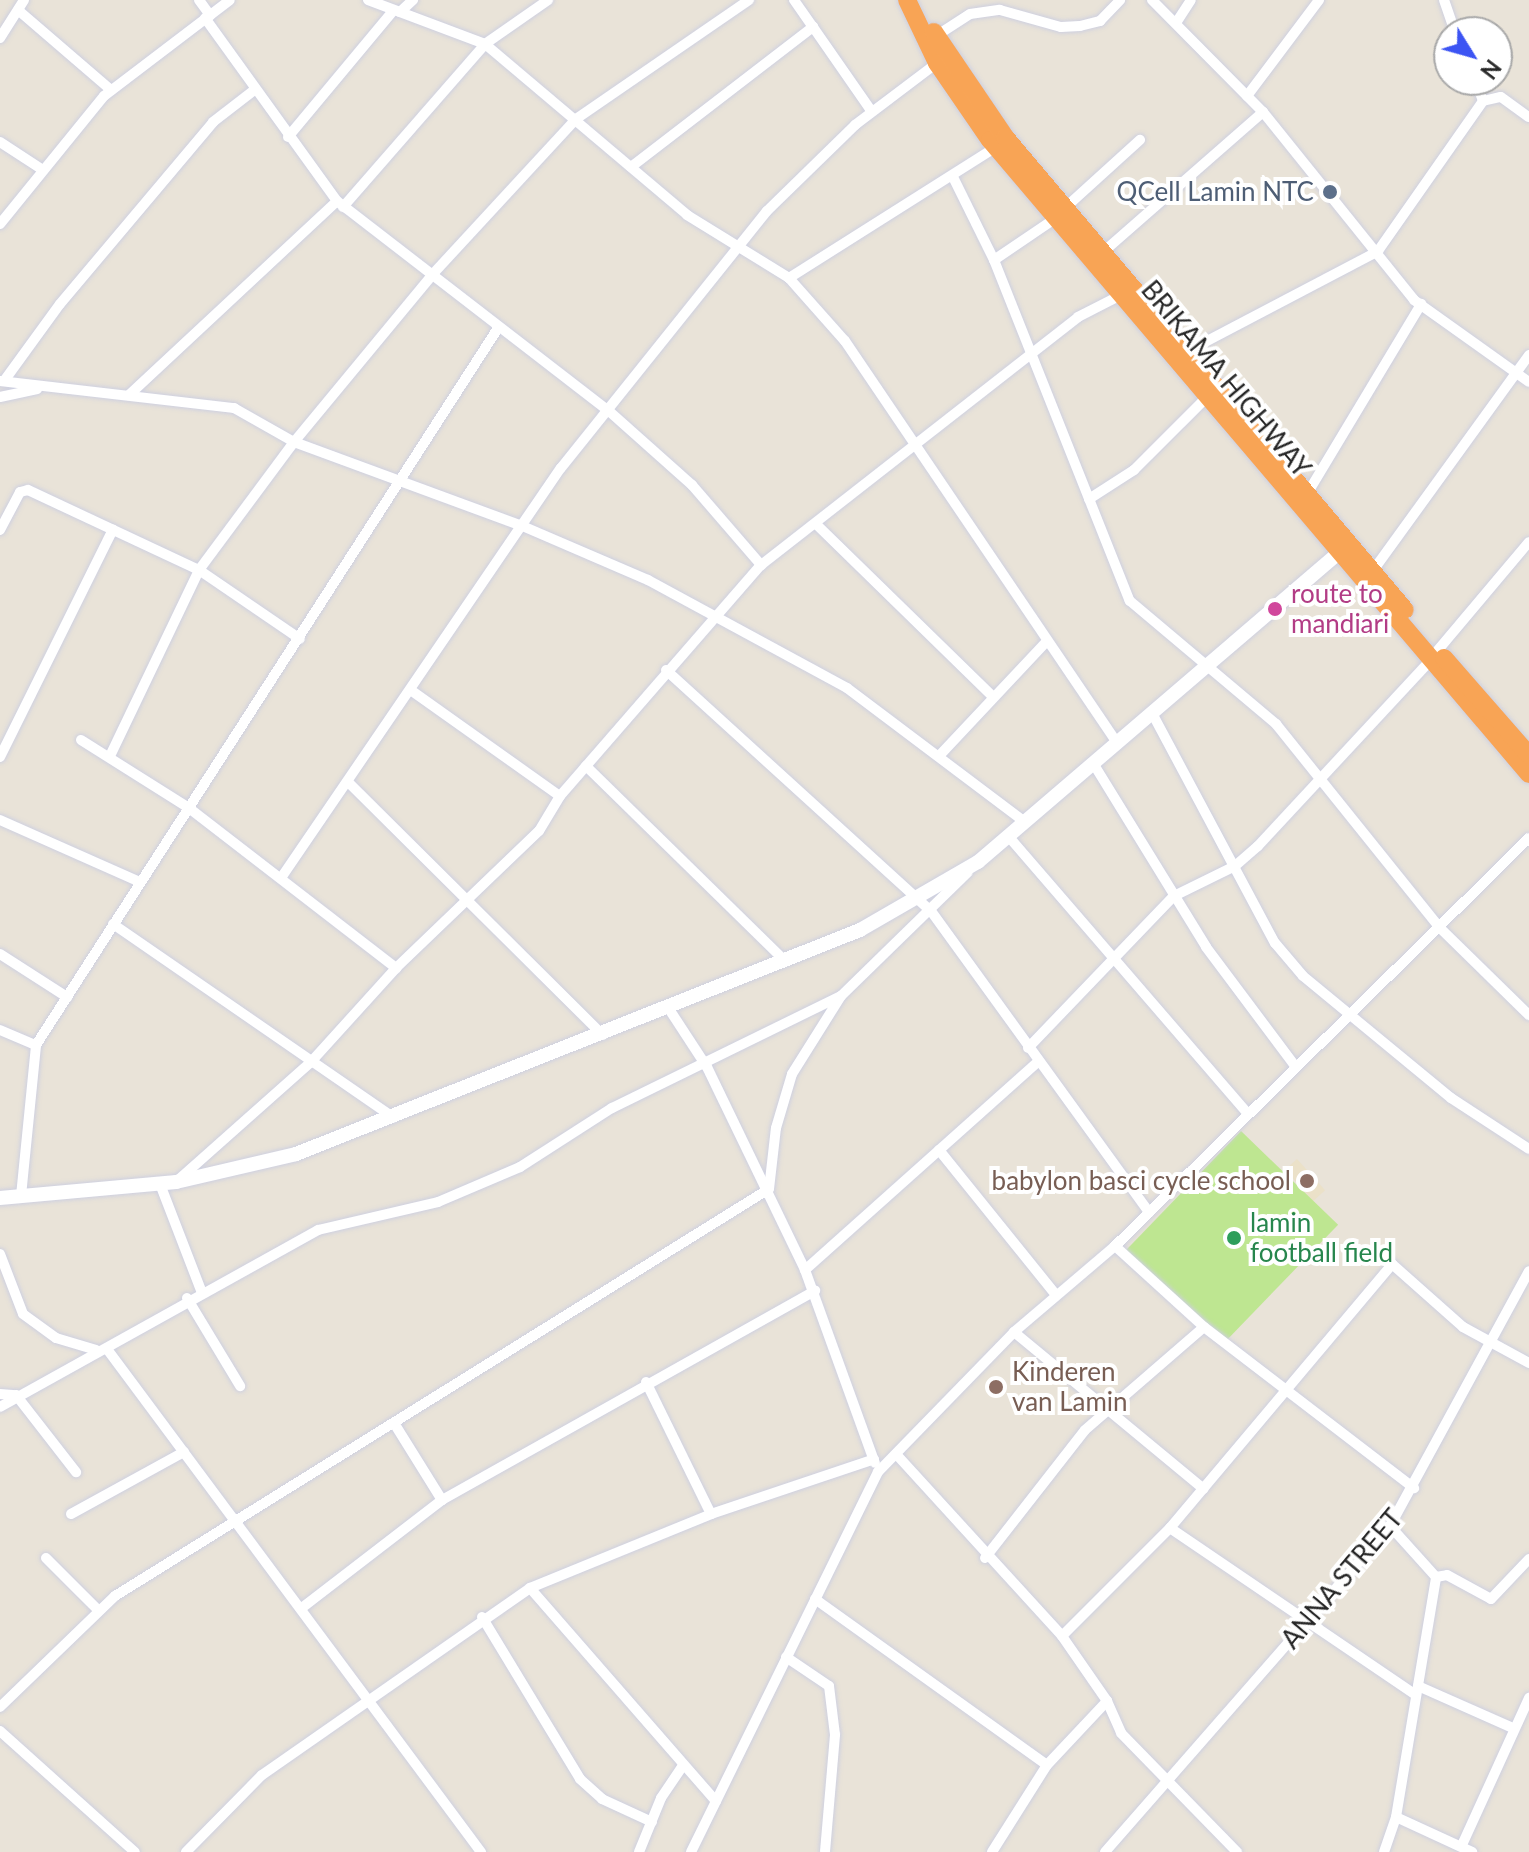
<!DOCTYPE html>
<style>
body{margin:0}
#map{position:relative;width:1529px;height:1852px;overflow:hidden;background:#e9e3d8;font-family:Lato,sans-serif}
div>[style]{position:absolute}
.education>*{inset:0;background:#ebe1c8;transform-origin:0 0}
.pitch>*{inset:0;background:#bee691;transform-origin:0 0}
.roads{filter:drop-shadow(0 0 2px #ced0e0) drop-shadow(0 0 2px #ced0e0)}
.street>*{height:10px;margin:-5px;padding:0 5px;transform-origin:5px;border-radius:5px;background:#fff}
.secondary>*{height:14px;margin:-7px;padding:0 7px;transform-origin:7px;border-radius:7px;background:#fff}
.highway>*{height:18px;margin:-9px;padding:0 9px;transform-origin:9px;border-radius:9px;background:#f8a455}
.dots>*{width:22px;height:22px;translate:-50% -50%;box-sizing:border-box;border:4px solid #fff;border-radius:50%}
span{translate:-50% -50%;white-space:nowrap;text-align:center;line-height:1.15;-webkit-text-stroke:8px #fff;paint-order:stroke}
.service-label{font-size:26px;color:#4e5e75}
.right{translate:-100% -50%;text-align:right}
.street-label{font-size:26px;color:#272727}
.hotel-label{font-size:26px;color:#b23c85}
.left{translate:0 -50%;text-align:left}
.education-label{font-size:26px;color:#785e54}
.leisure-label{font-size:26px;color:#27864d}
.north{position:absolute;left:1433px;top:16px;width:80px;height:80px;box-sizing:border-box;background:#fff;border:2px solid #a9a9a9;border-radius:50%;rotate:127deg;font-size:22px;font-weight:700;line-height:32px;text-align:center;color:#272727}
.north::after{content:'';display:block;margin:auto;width:28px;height:36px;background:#3c54f3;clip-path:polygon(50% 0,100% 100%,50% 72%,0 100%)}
</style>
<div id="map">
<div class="education">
<i style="left:1297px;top:1159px;width:42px;height:16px;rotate:48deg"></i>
</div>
<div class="pitch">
<i style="left:1241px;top:1131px;width:135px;height:166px;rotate:44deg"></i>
</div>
<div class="roads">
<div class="street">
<i style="left:199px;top:0;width:19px;rotate:54deg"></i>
<i style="left:368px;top:0;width:125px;rotate:20.6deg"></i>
<i style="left:485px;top:44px;width:265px;rotate:40.2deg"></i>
<i style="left:687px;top:215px;width:120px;rotate:31.7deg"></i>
<i style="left:789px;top:278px;width:84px;rotate:48.4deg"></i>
<i style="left:845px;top:341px;width:485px;rotate:55.9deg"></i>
<i style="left:794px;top:0;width:33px;rotate:55deg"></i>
<i style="left:1152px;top:0;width:158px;rotate:45.3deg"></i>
<i style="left:1263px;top:112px;width:241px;rotate:51.2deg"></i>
<i style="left:1414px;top:300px;width:141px;rotate:35.5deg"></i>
<i style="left:1444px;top:0;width:34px;rotate:71deg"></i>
<i style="left:18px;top:10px;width:123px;rotate:40.7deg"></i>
<i style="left:400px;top:12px;width:18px;rotate:-43deg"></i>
<i style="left:205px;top:18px;width:226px;rotate:54.2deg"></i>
<i style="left:337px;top:201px;width:344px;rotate:37.7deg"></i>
<i style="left:609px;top:411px;width:111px;rotate:41.7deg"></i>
<i style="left:692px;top:485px;width:106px;rotate:49.2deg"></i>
<i style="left:1176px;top:23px;width:27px;rotate:-57deg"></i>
<i style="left:936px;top:36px;width:40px;rotate:-32.9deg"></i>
<i style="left:970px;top:14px;width:30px;rotate:-8deg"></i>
<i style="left:1000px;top:10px;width:63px;rotate:15.6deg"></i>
<i style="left:1061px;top:27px;width:19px;rotate:-3deg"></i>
<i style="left:1080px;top:26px;width:21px;rotate:-14deg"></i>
<i style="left:1100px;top:21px;width:29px;rotate:-46deg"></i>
<i style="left:0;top:38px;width:45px;rotate:-57.7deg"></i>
<i style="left:1475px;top:80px;width:22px;rotate:69deg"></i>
<i style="left:1247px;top:96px;width:120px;rotate:-53.1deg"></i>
<i style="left:288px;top:137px;width:164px;rotate:-50.2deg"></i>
<i style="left:0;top:142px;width:51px;rotate:33.1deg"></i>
<i style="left:631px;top:167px;width:230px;rotate:-37.6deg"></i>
<i style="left:813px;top:27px;width:103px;rotate:55.2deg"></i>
<i style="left:953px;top:177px;width:93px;rotate:63.7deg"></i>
<i style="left:994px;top:260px;width:367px;rotate:68.3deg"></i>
<i style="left:1130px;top:601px;width:191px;rotate:40.1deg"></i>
<i style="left:1276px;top:724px;width:260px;rotate:51.2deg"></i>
<i style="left:1439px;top:927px;width:126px;rotate:44.4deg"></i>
<i style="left:343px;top:207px;width:216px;rotate:-48.9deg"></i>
<i style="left:485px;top:44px;width:77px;rotate:-34.9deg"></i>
<i style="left:1066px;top:207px;width:100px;rotate:-42.2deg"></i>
<i style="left:0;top:224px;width:165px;rotate:-50.9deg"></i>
<i style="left:104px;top:96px;width:158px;rotate:-37.3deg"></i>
<i style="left:1102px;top:253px;width:214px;rotate:-41.2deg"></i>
<i style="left:994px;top:260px;width:75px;rotate:-34.1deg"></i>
<i style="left:789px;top:278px;width:245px;rotate:-32.3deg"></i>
<i style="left:1186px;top:352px;width:217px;rotate:-27.7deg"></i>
<i style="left:1378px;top:251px;width:183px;rotate:-55deg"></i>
<i style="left:1483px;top:101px;width:18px;rotate:-13deg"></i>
<i style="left:1501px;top:97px;width:34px;rotate:36deg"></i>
<i style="left:0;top:381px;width:236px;rotate:6.6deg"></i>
<i style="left:234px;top:408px;width:69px;rotate:29.5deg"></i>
<i style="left:294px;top:442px;width:241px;rotate:20.2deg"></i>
<i style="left:520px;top:525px;width:139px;rotate:23.3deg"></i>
<i style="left:648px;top:580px;width:226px;rotate:28.5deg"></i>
<i style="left:847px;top:688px;width:224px;rotate:37deg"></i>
<i style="left:4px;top:381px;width:95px;rotate:-54deg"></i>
<i style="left:60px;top:304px;width:238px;rotate:-49.9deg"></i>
<i style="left:213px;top:122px;width:51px;rotate:-37.8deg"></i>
<i style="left:129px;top:395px;width:284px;rotate:-43deg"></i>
<i style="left:0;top:397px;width:38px;rotate:-12deg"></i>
<i style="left:1307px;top:494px;width:222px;rotate:-59deg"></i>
<i style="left:1089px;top:499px;width:54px;rotate:-32.8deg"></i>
<i style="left:1134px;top:470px;width:103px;rotate:-45deg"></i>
<i style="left:817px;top:525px;width:245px;rotate:44.3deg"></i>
<i style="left:0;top:530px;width:43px;rotate:-62.2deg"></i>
<i style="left:20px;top:492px;width:8px;rotate:-14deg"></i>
<i style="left:28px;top:490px;width:189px;rotate:25.1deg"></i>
<i style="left:199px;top:570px;width:122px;rotate:34.3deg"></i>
<i style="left:1372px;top:572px;width:268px;rotate:-54.1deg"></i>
<i style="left:1438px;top:650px;width:141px;rotate:-49.9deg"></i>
<i style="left:666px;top:670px;width:358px;rotate:42.3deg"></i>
<i style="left:931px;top:911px;width:372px;rotate:54.1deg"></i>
<i style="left:412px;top:691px;width:181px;rotate:35.4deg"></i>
<i style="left:1152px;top:713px;width:261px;rotate:61.9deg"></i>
<i style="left:1275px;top:943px;width:43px;rotate:49.7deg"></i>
<i style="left:1303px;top:976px;width:192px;rotate:39.5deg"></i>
<i style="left:1451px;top:1098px;width:93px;rotate:33.2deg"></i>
<i style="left:81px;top:740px;width:128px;rotate:32.2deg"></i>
<i style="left:189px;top:808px;width:262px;rotate:37.7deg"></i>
<i style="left:110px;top:756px;width:206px;rotate:-64.4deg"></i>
<i style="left:199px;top:570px;width:159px;rotate:-53.4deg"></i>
<i style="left:294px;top:442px;width:217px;rotate:-50.4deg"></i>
<i style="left:432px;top:275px;width:212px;rotate:-47.3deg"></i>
<i style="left:576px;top:119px;width:210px;rotate:-34.5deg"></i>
<i style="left:939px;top:756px;width:158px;rotate:-46.8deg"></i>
<i style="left:0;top:757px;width:254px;rotate:-63.6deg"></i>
<i style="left:1093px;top:763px;width:216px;rotate:58.4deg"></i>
<i style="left:1206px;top:947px;width:149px;rotate:53.2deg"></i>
<i style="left:586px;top:766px;width:279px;rotate:44.4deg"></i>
<i style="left:348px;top:782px;width:359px;rotate:44.8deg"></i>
<i style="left:0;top:820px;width:153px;rotate:23.9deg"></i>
<i style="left:1009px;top:837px;width:366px;rotate:49.2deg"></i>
<i style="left:281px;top:878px;width:496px;rotate:-55.7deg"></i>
<i style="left:561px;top:468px;width:329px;rotate:-51.3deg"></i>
<i style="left:767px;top:211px;width:123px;rotate:-44.3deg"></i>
<i style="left:855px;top:125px;width:103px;rotate:-37.1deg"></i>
<i style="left:113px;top:924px;width:341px;rotate:34.6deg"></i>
<i style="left:0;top:954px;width:80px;rotate:32.7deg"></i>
<i style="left:669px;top:1009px;width:69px;rotate:56.8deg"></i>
<i style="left:707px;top:1067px;width:225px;rotate:64.2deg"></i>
<i style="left:805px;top:1270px;width:205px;rotate:70.1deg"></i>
<i style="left:0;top:1030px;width:39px;rotate:23deg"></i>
<i style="left:1028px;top:1048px;width:211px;rotate:-46.2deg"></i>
<i style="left:1174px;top:896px;width:68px;rotate:-26.2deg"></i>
<i style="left:1235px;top:866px;width:30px;rotate:-41deg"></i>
<i style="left:1258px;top:846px;width:254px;rotate:-47.1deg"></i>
<i style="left:939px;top:1150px;width:186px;rotate:51.1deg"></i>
<i style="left:177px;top:1181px;width:178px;rotate:-41.6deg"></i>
<i style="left:310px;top:1063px;width:128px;rotate:-47.8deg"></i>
<i style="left:396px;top:968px;width:198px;rotate:-43.8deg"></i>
<i style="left:539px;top:831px;width:41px;rotate:-59deg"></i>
<i style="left:560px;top:796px;width:306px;rotate:-49deg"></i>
<i style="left:761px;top:565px;width:402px;rotate:-38deg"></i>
<i style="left:1078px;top:317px;width:48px;rotate:-27.1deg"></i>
<i style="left:160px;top:1184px;width:114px;rotate:68.9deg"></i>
<i style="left:21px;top:1196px;width:152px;rotate:-84.3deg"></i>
<i style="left:36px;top:1045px;width:853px;rotate:-57.2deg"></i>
<i style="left:1115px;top:1246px;width:120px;rotate:42.3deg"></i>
<i style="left:1204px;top:1327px;width:265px;rotate:37.5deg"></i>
<i style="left:0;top:1254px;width:64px;rotate:69deg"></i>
<i style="left:23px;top:1314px;width:41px;rotate:36deg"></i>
<i style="left:56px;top:1338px;width:42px;rotate:16.7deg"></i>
<i style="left:805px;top:1270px;width:312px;rotate:-41.8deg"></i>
<i style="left:187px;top:1298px;width:103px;rotate:58.9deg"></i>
<i style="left:1014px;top:1332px;width:246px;rotate:39.6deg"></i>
<i style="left:107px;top:1349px;width:627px;rotate:53.37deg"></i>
<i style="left:646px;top:1382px;width:147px;rotate:63.8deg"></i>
<i style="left:0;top:1394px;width:16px;rotate:4deg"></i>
<i style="left:16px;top:1395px;width:98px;rotate:52.1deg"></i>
<i style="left:0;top:1407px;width:364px;rotate:-29.1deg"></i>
<i style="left:318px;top:1230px;width:123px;rotate:-13.1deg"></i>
<i style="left:438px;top:1202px;width:89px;rotate:-23.1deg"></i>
<i style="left:520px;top:1167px;width:109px;rotate:-32.7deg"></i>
<i style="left:612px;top:1108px;width:255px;rotate:-26.1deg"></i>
<i style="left:841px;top:996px;width:177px;rotate:-44.3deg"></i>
<i style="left:394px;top:1423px;width:91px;rotate:58.1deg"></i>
<i style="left:896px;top:1454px;width:246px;rotate:47.6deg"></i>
<i style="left:1062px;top:1636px;width:79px;rotate:55.3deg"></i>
<i style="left:1107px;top:1701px;width:35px;rotate:66deg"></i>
<i style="left:1121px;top:1733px;width:166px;rotate:45.7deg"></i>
<i style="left:71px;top:1514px;width:129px;rotate:-28.8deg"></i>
<i style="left:1170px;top:1528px;width:297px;rotate:34.2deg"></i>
<i style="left:46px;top:1558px;width:74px;rotate:45deg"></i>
<i style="left:985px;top:1558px;width:162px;rotate:-52deg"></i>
<i style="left:1085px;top:1430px;width:157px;rotate:-40.9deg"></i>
<i style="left:1436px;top:1577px;width:11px;rotate:-10deg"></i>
<i style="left:1447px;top:1575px;width:50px;rotate:28.6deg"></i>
<i style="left:1491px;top:1599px;width:55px;rotate:-46.5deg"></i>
<i style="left:530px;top:1588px;width:283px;rotate:48.9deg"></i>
<i style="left:815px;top:1599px;width:285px;rotate:35.6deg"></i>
<i style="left:303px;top:1607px;width:175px;rotate:-37.6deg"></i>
<i style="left:442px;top:1500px;width:428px;rotate:-29.3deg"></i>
<i style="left:482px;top:1617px;width:189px;rotate:58.8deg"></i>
<i style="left:580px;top:1779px;width:30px;rotate:42deg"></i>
<i style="left:602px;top:1799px;width:55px;rotate:24.7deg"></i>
<i style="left:1062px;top:1636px;width:153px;rotate:-45deg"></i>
<i style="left:1170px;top:1528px;width:345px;rotate:-49.9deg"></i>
<i style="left:1392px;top:1264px;width:95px;rotate:41.6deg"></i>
<i style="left:1463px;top:1327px;width:75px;rotate:28.6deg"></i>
<i style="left:786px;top:1657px;width:52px;rotate:34deg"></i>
<i style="left:829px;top:1686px;width:49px;rotate:83deg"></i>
<i style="left:835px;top:1735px;width:117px;rotate:94.9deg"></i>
<i style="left:1418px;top:1686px;width:104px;rotate:23.9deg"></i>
<i style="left:0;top:1707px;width:160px;rotate:-44deg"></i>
<i style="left:115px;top:1596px;width:770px;rotate:-31.9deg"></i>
<i style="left:769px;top:1189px;width:61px;rotate:-83.5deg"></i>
<i style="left:776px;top:1128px;width:56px;rotate:-73.5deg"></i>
<i style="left:792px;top:1074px;width:92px;rotate:-57.9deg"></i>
<i style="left:0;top:1731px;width:181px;rotate:41.9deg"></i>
<i style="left:1396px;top:1817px;width:84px;rotate:24.7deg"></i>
<i style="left:1462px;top:1845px;width:162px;rotate:-65.5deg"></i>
<i style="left:186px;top:1852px;width:108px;rotate:-45.4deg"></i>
<i style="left:262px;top:1775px;width:327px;rotate:-34.9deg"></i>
<i style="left:530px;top:1588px;width:196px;rotate:-22.2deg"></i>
<i style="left:711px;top:1514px;width:172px;rotate:-18.6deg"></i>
<i style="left:639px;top:1852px;width:58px;rotate:-67.8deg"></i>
<i style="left:661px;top:1798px;width:40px;rotate:-56deg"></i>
<i style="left:691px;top:1852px;width:424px;rotate:-63.8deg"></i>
<i style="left:878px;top:1472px;width:195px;rotate:-45.8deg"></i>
<i style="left:1014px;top:1332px;width:133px;rotate:-40.4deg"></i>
<i style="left:1115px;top:1246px;width:581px;rotate:-44.58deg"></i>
<i style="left:992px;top:1852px;width:103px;rotate:-57.7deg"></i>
<i style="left:1047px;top:1765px;width:88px;rotate:-46.8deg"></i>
<i style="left:1105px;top:1852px;width:433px;rotate:-48.8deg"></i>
<i style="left:1390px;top:1526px;width:290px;rotate:-61.4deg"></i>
<i style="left:1384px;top:1852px;width:37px;rotate:-71deg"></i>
<i style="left:1396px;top:1817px;width:243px;rotate:-80.5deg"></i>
<i style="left:1436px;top:1577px;width:69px;rotate:-132deg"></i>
</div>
<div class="secondary">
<i style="left:0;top:1198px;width:177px;rotate:-5.2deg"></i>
<i style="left:176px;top:1182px;width:123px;rotate:-13.1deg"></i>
<i style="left:296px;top:1154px;width:607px;rotate:-21.66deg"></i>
<i style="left:860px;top:930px;width:136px;rotate:-30deg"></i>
<i style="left:978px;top:862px;width:484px;rotate:-40.6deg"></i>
</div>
<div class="highway">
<i style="left:907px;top:0;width:70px;rotate:64.5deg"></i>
<i style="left:937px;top:63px;width:93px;rotate:55.5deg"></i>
<i style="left:990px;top:140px;width:832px;rotate:49.63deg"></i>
<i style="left:934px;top:32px;width:127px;rotate:55.9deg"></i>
<i style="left:1005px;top:137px;width:619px;rotate:49.78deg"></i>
<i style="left:1444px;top:658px;width:129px;rotate:48.8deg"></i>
</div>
</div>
<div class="dots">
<i style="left:1330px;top:192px;background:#5c6f8a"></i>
<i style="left:1275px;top:609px;background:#d1479c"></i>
<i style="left:1307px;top:1181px;background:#8d6e63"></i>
<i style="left:1234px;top:1238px;background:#2e9e5b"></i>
<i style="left:996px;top:1387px;background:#8d6e63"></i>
</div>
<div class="service-label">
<span class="right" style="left:1314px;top:192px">QCell Lamin NTC</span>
</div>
<div class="street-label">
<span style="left:1226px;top:379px;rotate:50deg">BRIKAMA HIGHWAY</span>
<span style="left:1342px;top:1579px;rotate:-50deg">ANNA STREET</span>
</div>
<div class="hotel-label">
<span class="left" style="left:1291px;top:609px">route to<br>mandiari</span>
</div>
<div class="education-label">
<span class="right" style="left:1291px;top:1181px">babylon basci cycle school</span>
<span class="left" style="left:1012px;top:1387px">Kinderen<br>van Lamin</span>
</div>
<div class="leisure-label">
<span class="left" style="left:1250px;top:1238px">lamin<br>football field</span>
</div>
<div class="north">N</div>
</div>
